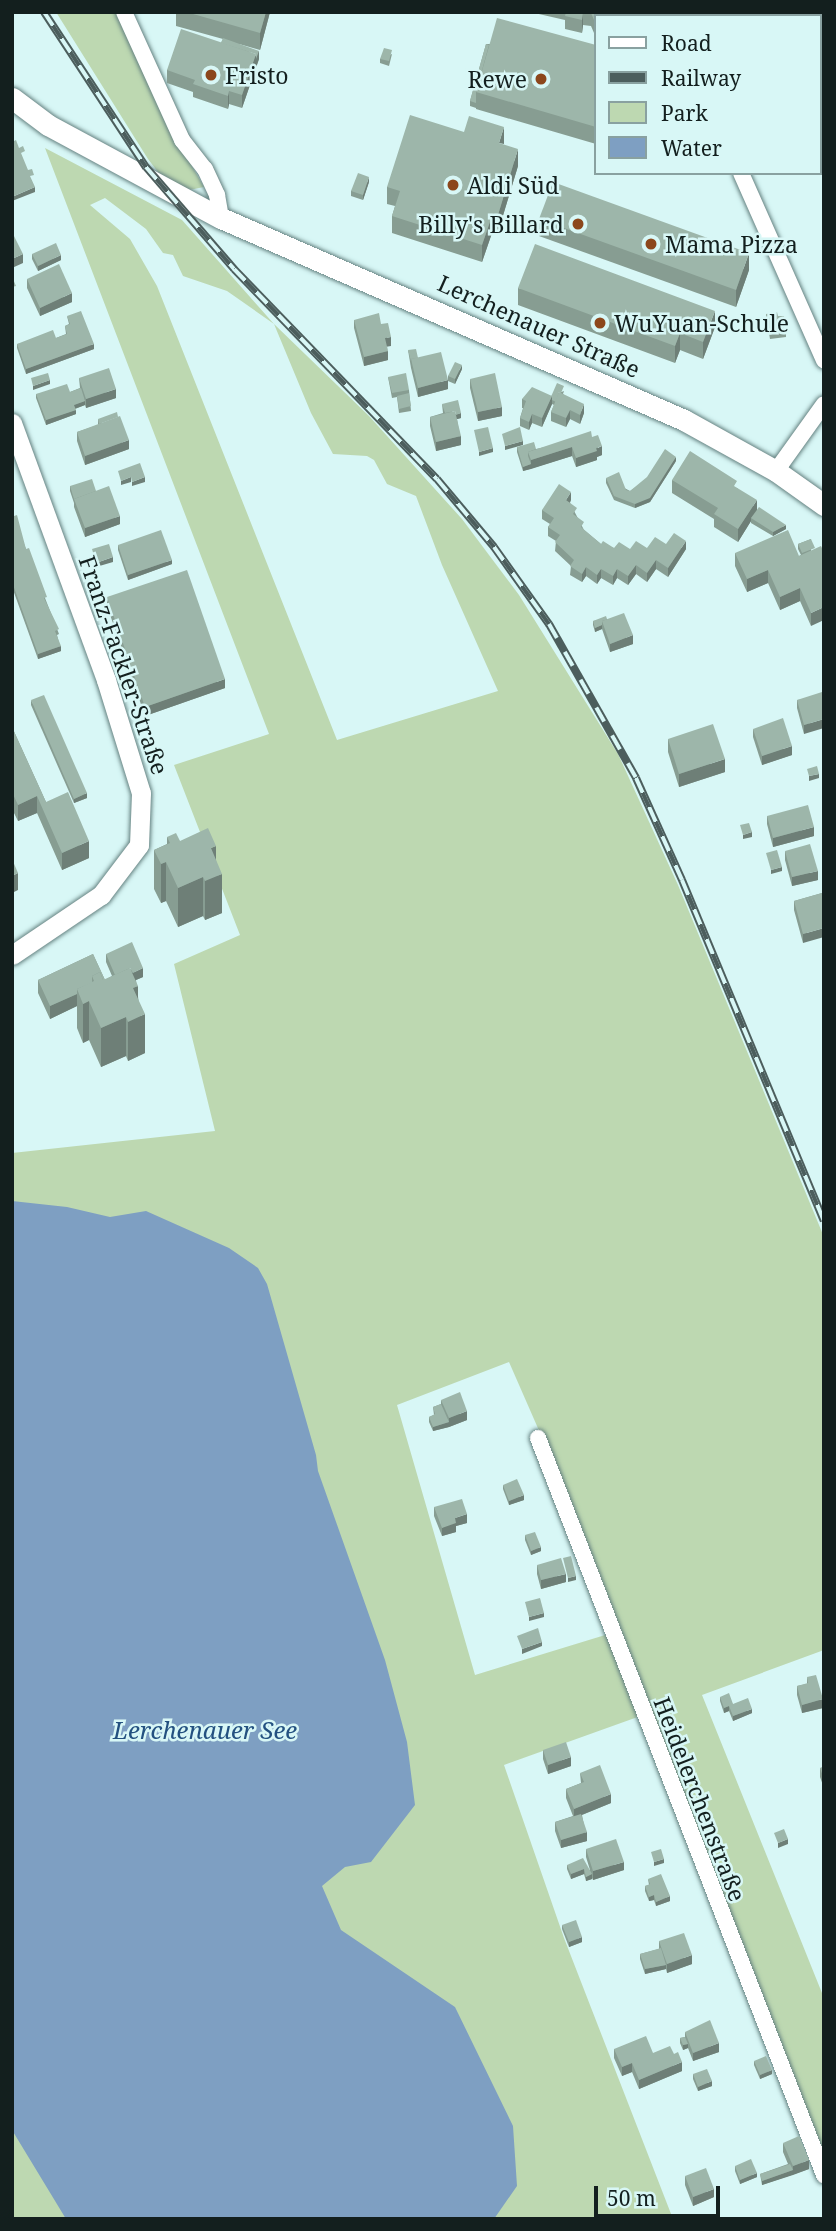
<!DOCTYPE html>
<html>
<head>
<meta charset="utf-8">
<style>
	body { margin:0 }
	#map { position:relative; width:836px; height:2231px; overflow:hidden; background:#d8f7f6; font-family:"Noto Serif",serif }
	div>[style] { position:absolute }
	.green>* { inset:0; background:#bdd8b1 }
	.water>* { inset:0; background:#7e9fc2 }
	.roads { filter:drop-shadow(0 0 2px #658281) drop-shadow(0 0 2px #658281) }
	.minor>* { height:16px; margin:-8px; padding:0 8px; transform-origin:8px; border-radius:8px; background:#fff }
	.tertiary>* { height:19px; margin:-9.5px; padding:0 9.5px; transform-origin:9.5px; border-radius:9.5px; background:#fff }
	.secondary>* { height:21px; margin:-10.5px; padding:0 10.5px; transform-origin:10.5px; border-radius:10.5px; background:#fff }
	.rail>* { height:8px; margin-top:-4px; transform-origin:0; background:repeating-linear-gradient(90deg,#d8f7f6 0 16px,#4c5e5d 0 32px); box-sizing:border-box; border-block:2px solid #4c5e5d }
	.wall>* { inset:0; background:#879d92 }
	.shaded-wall>* { inset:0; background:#6e7f77 }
	.building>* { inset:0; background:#9db6aa }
	.dots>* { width:19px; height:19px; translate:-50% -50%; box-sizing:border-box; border:4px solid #d8f7f6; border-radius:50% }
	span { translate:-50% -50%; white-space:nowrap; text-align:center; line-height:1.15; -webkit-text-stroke:5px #d8f7f6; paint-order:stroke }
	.poi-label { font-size:23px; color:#131f1e }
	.left { translate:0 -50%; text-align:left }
	.right { translate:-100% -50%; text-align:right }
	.street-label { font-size:23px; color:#131f1e }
	.water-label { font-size:24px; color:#235180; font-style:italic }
	.frame { position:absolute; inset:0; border:14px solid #131f1e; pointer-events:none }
	.legend { position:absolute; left:594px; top:14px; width:228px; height:161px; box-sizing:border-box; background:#d8f7f6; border:2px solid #89a1a0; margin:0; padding:9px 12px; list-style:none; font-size:21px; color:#131f1e }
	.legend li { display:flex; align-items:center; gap:14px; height:35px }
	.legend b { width:35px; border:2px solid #89a1a0 }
	.scale { position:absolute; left:594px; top:2186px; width:126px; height:32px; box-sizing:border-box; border:4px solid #131f1e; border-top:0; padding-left:9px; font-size:21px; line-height:24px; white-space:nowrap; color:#131f1e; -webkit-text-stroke:5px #d8f7f6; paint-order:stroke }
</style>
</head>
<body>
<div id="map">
	<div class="green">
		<div style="clip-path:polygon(56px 12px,129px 12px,174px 135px,204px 187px,174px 193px,148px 159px)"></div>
		<div style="clip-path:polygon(evenodd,45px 148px,182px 220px,274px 324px,369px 416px,462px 519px,519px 595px,618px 754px,678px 885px,824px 1237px,824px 1650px,702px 1695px,824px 1998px,824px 2159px,646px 1714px,504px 1765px,564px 1938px,673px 2219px,12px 2219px,12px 1153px,215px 1131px,174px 964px,240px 935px,174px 765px,269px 734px,45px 148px,105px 198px,146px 229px,163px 253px,173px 255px,183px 276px,227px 291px,274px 324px,311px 413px,333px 454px,367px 456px,374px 460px,387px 484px,416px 496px,442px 565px,498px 691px,337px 740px,157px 286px,130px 239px,90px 205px,105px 198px,45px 148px,509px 1362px,551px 1458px,615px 1632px,475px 1675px,397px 1405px,509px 1362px)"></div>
	</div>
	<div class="water">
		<div style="clip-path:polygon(12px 1201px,67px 1207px,110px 1217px,146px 1211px,229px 1248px,258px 1268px,267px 1284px,316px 1455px,318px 1471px,385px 1660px,407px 1742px,415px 1805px,371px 1862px,345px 1867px,322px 1886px,341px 1930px,455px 2007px,513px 2126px,517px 2186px,494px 2219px,66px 2219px,12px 2130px)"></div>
	</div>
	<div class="roads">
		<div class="minor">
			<div style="left:124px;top:12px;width:141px;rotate:65.6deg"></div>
			<div style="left:182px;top:140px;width:37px;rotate:52deg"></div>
			<div style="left:205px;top:169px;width:29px;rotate:65deg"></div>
			<div style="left:217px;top:195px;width:23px;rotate:80deg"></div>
			<div style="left:668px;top:12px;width:4px;rotate:63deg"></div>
			<div style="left:741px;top:173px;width:205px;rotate:66.1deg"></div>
			<div style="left:776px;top:471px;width:82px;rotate:-54.4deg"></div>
			<div style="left:538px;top:1438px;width:791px;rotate:68.79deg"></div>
		</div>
		<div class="tertiary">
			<div style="left:12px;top:423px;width:274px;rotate:69.9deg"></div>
			<div style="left:106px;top:680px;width:118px;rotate:72.8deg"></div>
			<div style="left:141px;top:793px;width:52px;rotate:92.2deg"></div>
			<div style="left:139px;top:845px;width:63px;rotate:127.2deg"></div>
			<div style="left:101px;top:895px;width:107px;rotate:146deg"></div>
		</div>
		<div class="secondary">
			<div style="left:12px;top:98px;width:45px;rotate:36.9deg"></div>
			<div style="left:48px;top:125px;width:196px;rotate:28.3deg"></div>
			<div style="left:221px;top:218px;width:505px;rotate:23.57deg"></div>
			<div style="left:684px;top:420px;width:105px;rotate:29deg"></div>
			<div style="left:776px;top:471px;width:59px;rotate:35.3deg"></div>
		</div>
	</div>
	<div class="rail">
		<div style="left:44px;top:12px;width:186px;rotate:56.7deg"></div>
		<div style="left:146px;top:167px;width:135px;rotate:49.2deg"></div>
		<div style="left:234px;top:269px;width:292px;rotate:46deg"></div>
		<div style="left:437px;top:479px;width:89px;rotate:50deg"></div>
		<div style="left:494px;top:547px;width:95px;rotate:54.5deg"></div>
		<div style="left:549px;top:624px;width:177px;rotate:60.5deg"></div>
		<div style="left:636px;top:778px;width:112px;rotate:65.7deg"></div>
		<div style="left:682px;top:880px;width:369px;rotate:67.4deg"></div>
	</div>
	<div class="wall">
		<div style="clip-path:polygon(176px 12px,270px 12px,260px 50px,239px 44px,259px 59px,242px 108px,229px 104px,228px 109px,193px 97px,193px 92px,167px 83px,167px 70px,221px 43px,223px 39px,176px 26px)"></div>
		<div style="clip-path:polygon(530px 12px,637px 12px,596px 16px,594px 33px,591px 26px,583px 25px,582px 33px,565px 29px,565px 20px)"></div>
		<div style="clip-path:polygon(712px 12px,824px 12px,820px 16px,713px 16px)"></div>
		<div style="clip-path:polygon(486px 44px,596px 45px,596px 144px,476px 109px,476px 108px,470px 106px,470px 101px)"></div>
		<div style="clip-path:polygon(392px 54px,389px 66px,380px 63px,380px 59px)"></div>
		<div style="clip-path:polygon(504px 145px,518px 166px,498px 232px,493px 230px,482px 262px,392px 233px,392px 216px,395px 206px,387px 204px,387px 187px)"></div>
		<div style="clip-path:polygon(369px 182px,363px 200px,351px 196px,351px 191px)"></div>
		<div style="clip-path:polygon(539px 219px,749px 270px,736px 307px,539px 236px)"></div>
		<div style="clip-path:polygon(32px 254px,61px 260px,38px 271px,32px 259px)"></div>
		<div style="clip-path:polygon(27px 279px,72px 302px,40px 316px,27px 288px)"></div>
		<div style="clip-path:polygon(518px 288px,715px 327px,703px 359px,680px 350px,675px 363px,518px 305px)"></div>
		<div style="clip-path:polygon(766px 314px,778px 316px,786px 333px,786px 337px,770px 339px)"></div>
		<div style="clip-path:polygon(67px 316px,94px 349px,26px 374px,17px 348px,17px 344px,56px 338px,66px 334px,65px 326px,69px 324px)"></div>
		<div style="clip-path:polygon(354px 320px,381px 324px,391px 346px,387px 346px,388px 360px,364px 366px,354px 328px)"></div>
		<div style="clip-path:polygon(408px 350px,418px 358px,448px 389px,418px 397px,411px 368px)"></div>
		<div style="clip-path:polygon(462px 369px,455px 384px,448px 381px,448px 376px)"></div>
		<div style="clip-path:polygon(388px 377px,409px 390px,411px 411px,399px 413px,397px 397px,392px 398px)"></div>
		<div style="clip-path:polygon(79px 378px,116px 398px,86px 408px,85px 405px,75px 409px,76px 414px,46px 425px,36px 398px,36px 394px,70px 392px,80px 388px)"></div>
		<div style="clip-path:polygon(470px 379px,502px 416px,478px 421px,470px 388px)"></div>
		<div style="clip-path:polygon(564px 391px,563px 394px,584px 413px,580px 424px,570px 419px,566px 427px,551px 421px,551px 412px,554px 405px,552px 404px,542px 427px,532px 423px,529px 430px,520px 426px,520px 418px,523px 408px,522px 408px,522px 399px,551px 396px)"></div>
		<div style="clip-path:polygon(442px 404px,461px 418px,457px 419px,461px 445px,436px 451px,430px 426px,430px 417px,443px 413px)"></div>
		<div style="clip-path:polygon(98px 419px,129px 449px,85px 465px,77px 441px,77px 432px,98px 425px)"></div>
		<div style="clip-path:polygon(592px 437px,602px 455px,597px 457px,597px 460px,576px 467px,572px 456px,523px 471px,517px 452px,517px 447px,536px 449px)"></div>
		<div style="clip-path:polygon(676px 461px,650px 502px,635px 508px,614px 500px,606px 483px,606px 478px,630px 491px)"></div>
		<div style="clip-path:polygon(672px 480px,737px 488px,757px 510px,786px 529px,773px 536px,751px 523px,751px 521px,738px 542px,714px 527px,714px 519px,672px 493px)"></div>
		<div style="clip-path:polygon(70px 486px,96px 491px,120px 524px,85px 537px,74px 507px,74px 503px,70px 491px)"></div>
		<div style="clip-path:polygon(571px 500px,570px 503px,584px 530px,601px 544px,614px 548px,630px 549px,647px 548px,666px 544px,686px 549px,668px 577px,656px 569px,647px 582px,636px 574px,628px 585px,617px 578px,613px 585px,601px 578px,597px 584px,586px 576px,582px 582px,570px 575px,571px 566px,555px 551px,556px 541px,548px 536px,548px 527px,550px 524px,542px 519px,542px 510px)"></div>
		<div style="clip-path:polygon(12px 513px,59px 634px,57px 635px,61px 651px,38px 659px,12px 587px)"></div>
		<div style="clip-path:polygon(811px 539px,811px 626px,800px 601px,780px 610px,768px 583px,747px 592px,735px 566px,735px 553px,799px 556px,801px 555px,798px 549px,798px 544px)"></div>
		<div style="clip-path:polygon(118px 545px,172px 564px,128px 580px,118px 550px)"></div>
		<div style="clip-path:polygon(107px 597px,225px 688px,145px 716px,107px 606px)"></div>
		<div style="clip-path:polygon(607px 619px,633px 644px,610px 652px,602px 629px,595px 632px,593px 625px,593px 621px)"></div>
		<div style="clip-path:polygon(824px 697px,804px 734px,797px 708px,797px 700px)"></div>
		<div style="clip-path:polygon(31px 700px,87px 798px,74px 803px,31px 705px)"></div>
		<div style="clip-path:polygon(12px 727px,46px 802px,89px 858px,62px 870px,37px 813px,18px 821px,12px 809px)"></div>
		<div style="clip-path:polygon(753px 729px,792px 755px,762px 765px,753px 737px)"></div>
		<div style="clip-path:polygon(668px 739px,725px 772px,679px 787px,668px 752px)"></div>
		<div style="clip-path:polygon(767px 816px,814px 836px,773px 847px,767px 824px)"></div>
		<div style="clip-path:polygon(167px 837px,180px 841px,216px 860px,222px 913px,205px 920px,203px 916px,178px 927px,166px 901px,161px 903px,154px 889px,154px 850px,167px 844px)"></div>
		<div style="clip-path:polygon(785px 851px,818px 880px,792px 886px,785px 860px)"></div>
		<div style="clip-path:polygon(822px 893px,803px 943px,794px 910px,794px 901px)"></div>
		<div style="clip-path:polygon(93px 954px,105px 980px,112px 976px,106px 962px,106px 954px,143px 977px,136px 980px,145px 1053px,128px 1061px,126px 1056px,101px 1067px,89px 1040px,83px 1043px,77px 1028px,77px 1006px,50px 1019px,38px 993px,38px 980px)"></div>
		<div style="clip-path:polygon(441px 1400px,467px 1420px,449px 1427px,433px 1431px,429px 1422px,429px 1417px,434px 1415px,433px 1407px,441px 1404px)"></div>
		<div style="clip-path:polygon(503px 1485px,524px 1500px,509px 1505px,503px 1489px)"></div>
		<div style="clip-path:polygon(434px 1507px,467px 1523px,456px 1526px,456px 1532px,442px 1536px,434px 1516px)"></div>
		<div style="clip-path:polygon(525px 1535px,541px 1551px,531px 1555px,525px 1540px)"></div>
		<div style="clip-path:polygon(537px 1565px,566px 1582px,541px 1589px,537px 1574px)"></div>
		<div style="clip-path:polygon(807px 1677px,823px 1708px,802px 1713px,797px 1695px,797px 1686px,807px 1684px)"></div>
		<div style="clip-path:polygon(720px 1697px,733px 1704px,752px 1713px,733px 1721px,729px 1711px,724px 1713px,720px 1701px)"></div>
		<div style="clip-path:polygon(543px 1750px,571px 1766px,548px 1774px,543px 1759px)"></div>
		<div style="clip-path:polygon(824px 1767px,824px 1788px,820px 1777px,820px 1768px)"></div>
		<div style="clip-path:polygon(580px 1773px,611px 1803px,582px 1815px,587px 1841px,561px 1848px,555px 1831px,555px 1822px,573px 1816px,566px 1798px,566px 1789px,581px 1783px)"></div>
		<div style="clip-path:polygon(586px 1849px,624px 1870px,593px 1880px,592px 1878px,592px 1879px,586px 1881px,584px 1874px,571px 1879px,567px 1869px,567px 1865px,590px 1870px,586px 1857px)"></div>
		<div style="clip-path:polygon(648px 1879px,670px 1901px,656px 1906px,654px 1900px,649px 1901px,645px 1891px,645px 1886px,649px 1885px)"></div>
		<div style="clip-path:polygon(562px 1925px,582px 1942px,569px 1947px,562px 1929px)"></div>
		<div style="clip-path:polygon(659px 1941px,692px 1964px,667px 1973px,666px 1969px,645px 1974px,640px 1959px,640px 1954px,659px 1949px)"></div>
		<div style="clip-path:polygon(685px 2032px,719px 2052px,693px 2061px,688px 2048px,683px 2050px,680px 2043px,680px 2038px,685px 2037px)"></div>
		<div style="clip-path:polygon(614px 2049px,653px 2053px,682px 2071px,639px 2089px,632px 2072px,622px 2076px,614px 2058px)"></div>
		<div style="clip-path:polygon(754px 2061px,772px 2074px,760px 2079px,754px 2065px)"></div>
		<div style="clip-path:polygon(693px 2074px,712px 2086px,698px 2091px,693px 2079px)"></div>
		<div style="clip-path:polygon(783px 2143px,809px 2169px,762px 2185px,760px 2174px,788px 2164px,783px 2152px)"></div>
		<div style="clip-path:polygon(735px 2166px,757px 2177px,740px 2184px,735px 2171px)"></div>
		<div style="clip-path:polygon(685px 2176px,714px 2197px,693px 2206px,685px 2185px)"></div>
	</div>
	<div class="shaded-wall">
		<div style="clip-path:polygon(266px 12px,270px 12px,260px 50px,260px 33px)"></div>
		<div style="clip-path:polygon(583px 12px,583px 25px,582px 33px,582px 20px)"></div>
		<div style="clip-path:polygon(802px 12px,824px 12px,824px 21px,820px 22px,820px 16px,792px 16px)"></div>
		<div style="clip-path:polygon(596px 19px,596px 32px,594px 33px,594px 20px)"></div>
		<div style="clip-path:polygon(259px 51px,259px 59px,242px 108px,242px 95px,256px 54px)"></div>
		<div style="clip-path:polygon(229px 91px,229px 104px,228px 109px,228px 96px)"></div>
		<div style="clip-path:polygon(824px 119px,824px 136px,820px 137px,820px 121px)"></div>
		<div style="clip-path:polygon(504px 127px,504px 144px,499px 143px)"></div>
		<div style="clip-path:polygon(518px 149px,518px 166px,498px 232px,498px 215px)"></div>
		<div style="clip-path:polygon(369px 177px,369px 182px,363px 200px,363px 195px)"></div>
		<div style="clip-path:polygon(35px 187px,35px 192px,12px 201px,12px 197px)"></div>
		<div style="clip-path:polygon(493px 213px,493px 230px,482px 262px,482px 245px)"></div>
		<div style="clip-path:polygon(749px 253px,749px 270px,736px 307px,736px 290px)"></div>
		<div style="clip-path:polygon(23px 254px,23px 263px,12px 268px,12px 259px)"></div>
		<div style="clip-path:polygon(61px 255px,61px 260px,38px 271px,38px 266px)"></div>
		<div style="clip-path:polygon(72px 293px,72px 302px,40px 316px,40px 308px)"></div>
		<div style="clip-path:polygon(715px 311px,715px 327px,703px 359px,703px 342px)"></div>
		<div style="clip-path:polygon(680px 333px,680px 350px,675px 363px,675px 346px)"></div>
		<div style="clip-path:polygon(391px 337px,391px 346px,385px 347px,385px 338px)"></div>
		<div style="clip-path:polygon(94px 344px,94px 349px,26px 374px,26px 369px)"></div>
		<div style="clip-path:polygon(388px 351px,388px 360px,364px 366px,364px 357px)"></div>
		<div style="clip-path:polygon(462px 365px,462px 369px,455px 384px,455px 379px)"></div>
		<div style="clip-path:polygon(50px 380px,50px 384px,33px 390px,33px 386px)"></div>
		<div style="clip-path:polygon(448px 380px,448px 389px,418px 397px,418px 388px)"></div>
		<div style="clip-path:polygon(116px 389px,116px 398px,86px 408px,86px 399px)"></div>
		<div style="clip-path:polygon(552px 396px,552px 404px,542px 427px,542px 418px)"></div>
		<div style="clip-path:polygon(85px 401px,85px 405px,74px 409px,74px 405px)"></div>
		<div style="clip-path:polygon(584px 404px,584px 413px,580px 424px,580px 415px)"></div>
		<div style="clip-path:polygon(502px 407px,502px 416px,478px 421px,478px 412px)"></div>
		<div style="clip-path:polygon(76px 410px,76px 414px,46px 425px,46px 420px)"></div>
		<div style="clip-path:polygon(570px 410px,570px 419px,566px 427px,566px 418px)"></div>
		<div style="clip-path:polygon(461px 413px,461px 418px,446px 422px,446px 417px)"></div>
		<div style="clip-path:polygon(532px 414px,532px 423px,529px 430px,529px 422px)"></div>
		<div style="clip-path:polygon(461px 436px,461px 445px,436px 451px,436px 442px)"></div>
		<div style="clip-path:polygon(129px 440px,129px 449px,85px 465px,85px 456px)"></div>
		<div style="clip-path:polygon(523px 441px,523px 445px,505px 450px,505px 446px)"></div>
		<div style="clip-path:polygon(602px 446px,602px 455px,597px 457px,597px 460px,576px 467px,576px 458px)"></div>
		<div style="clip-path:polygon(572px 447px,572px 456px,531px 469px,531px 460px)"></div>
		<div style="clip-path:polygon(493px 448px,493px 452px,479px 456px,479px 452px)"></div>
		<div style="clip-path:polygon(676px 457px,676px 461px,650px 502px,635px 508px,635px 504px)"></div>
		<div style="clip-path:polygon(531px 464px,531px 469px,523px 471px,523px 467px)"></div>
		<div style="clip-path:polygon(131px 477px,131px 482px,121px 485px,121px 481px)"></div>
		<div style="clip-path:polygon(145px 477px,145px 482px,132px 486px,132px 482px)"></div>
		<div style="clip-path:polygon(571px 492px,571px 500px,566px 509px,566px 500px)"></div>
		<div style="clip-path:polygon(757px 500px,757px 513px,751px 518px,751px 521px,738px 542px,738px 529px)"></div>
		<div style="clip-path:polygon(120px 516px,120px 524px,85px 537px,85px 528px)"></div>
		<div style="clip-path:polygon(786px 525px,786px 529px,773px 536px,773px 532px)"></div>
		<div style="clip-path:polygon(686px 541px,686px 549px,668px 577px,668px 568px)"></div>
		<div style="clip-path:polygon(113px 557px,113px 562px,96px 567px,96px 563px)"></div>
		<div style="clip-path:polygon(172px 560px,172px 564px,128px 580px,128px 575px)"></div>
		<div style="clip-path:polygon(656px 560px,656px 569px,647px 582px,647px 573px)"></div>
		<div style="clip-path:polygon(636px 565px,636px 574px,628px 585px,628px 576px)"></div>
		<div style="clip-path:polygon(586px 567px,586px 576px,582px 582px,582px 574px)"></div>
		<div style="clip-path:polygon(601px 569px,601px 578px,597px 584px,597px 575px)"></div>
		<div style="clip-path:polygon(617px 569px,617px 578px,613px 585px,613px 576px)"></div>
		<div style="clip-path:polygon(768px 570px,768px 583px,747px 592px,747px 579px)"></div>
		<div style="clip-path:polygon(800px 588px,800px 601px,780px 610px,780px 597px)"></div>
		<div style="clip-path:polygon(824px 607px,824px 620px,811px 626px,811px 613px)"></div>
		<div style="clip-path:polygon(602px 625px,602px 629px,595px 632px,595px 628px)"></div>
		<div style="clip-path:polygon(633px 635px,633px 644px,610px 652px,610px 644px)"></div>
		<div style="clip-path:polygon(61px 646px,61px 651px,38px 659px,38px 654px)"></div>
		<div style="clip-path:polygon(225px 679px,225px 688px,145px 716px,145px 707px)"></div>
		<div style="clip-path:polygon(824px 719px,824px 728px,804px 734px,804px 725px)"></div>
		<div style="clip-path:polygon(792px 746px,792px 755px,762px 765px,762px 756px)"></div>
		<div style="clip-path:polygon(725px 759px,725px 772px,679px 787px,679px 774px)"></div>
		<div style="clip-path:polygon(819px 774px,819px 778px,809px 781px,809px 776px)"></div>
		<div style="clip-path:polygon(87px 793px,87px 798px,74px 803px,74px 799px)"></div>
		<div style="clip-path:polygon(37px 796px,37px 813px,18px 821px,18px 805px)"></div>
		<div style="clip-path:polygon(814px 827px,814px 836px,773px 847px,773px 838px)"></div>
		<div style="clip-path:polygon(752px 832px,752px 837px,743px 839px,743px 835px)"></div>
		<div style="clip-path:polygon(89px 841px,89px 858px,62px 870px,62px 853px)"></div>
		<div style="clip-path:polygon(216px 846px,216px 876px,222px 874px,222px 913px,205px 920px,205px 881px,211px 848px)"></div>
		<div style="clip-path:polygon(166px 862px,166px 901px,161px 903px,161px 864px)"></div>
		<div style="clip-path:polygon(782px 867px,782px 871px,771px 874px,771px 870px)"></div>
		<div style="clip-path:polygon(818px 871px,818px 880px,792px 886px,792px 877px)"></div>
		<div style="clip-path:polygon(18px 873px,18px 890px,12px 893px,12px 876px)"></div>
		<div style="clip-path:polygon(203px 877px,203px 916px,178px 927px,178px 888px)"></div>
		<div style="clip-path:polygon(824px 928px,824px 937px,803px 943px,803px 934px)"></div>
		<div style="clip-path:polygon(143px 968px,143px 977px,117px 988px,117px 980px)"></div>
		<div style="clip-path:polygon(138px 986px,138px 1017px,145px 1014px,145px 1053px,128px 1061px,128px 1022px,133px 988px)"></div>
		<div style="clip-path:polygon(77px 994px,77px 1006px,50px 1019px,50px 1006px)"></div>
		<div style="clip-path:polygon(89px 1001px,89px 1040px,83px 1043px,83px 1004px)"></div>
		<div style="clip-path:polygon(126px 1017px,126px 1056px,101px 1067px,101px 1028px)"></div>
		<div style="clip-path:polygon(467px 1411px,467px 1420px,449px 1427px,449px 1418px)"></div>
		<div style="clip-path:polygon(449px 1422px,449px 1427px,433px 1431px,433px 1427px)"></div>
		<div style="clip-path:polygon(524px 1495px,524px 1500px,509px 1505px,509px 1501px)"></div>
		<div style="clip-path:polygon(467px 1514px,467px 1523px,456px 1526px,456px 1532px,442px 1536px,442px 1528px,455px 1518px)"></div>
		<div style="clip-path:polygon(541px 1547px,541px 1551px,531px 1555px,531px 1551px)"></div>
		<div style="clip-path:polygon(566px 1574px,566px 1582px,541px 1589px,541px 1580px)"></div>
		<div style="clip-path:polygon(576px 1576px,576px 1580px,568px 1582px,568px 1578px)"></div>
		<div style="clip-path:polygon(544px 1613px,544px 1617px,529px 1621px,529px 1617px)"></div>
		<div style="clip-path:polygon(542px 1642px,542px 1646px,522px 1654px,522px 1649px)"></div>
		<div style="clip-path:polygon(823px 1699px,823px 1708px,802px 1713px,802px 1705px)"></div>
		<div style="clip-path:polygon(729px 1706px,729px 1711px,724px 1713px,724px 1708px)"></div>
		<div style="clip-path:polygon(752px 1709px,752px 1713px,733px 1721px,733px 1716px)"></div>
		<div style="clip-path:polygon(571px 1757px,571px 1766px,548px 1774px,548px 1765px)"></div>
		<div style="clip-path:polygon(611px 1794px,611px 1803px,574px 1818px,574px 1809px)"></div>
		<div style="clip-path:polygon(587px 1832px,587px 1841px,561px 1848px,561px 1840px)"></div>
		<div style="clip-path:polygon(788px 1839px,788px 1844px,778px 1848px,778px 1843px)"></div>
		<div style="clip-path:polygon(664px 1859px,664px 1863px,654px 1866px,654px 1862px)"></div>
		<div style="clip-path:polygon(624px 1862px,624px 1870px,593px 1880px,593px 1871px)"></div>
		<div style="clip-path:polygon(584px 1869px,584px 1874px,571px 1879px,571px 1874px)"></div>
		<div style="clip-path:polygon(592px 1874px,592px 1879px,586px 1881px,586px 1877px)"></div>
		<div style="clip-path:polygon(654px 1895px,654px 1900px,649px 1901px,649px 1897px)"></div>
		<div style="clip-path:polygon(670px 1896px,670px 1901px,656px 1906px,656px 1902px)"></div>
		<div style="clip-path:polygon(582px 1937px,582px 1942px,569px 1947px,569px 1942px)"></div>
		<div style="clip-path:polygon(692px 1955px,692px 1964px,667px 1973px,667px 1964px)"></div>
		<div style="clip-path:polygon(666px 1965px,666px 1969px,645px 1974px,645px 1969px)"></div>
		<div style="clip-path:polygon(719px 2043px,719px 2052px,693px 2061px,693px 2053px)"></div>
		<div style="clip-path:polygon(688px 2044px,688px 2048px,683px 2050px,683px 2045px)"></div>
		<div style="clip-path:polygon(682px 2062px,682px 2071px,639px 2089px,639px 2080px)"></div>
		<div style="clip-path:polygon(632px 2063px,632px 2072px,622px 2076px,622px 2067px)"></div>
		<div style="clip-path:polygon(772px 2070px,772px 2074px,760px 2079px,760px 2075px)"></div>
		<div style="clip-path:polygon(712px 2081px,712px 2086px,698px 2091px,698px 2087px)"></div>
		<div style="clip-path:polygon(809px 2160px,809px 2169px,793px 2175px,793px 2166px)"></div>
		<div style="clip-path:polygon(793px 2170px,793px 2175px,762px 2185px,762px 2181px)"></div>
		<div style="clip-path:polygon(757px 2173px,757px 2177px,740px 2184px,740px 2180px)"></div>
		<div style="clip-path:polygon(714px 2189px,714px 2197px,693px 2206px,693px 2197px)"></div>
	</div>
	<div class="building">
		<div style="clip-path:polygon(186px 12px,266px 12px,260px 33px)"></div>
		<div style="clip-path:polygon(566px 12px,583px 12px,582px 20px,565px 16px)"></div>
		<div style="clip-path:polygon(587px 12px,637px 12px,639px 16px,596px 16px,596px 19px,594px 20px,591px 13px)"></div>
		<div style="clip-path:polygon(718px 12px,802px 12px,792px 16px,720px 16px)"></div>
		<div style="clip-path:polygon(497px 18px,596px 45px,596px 127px,476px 92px)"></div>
		<div style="clip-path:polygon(181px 29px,256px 54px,242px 95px,229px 91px,228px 96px,193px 84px,195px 80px,167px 70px)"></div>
		<div style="clip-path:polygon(223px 38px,259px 51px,256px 59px,256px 54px,221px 43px)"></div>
		<div style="clip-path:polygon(486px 44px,489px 45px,476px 92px,476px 103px,470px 101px)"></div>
		<div style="clip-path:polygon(384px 48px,392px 50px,389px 61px,380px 59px)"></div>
		<div style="clip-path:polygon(824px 80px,824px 119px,820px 121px,820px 82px)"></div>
		<div style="clip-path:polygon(410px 115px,464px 132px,469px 116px,504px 127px,499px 143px,518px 149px,498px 215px,493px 213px,482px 245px,392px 216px,400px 191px,387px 187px)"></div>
		<div style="clip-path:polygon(16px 140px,19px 148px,23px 146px,25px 151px,21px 153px,28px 170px,32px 169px,34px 175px,30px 176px,35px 187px,12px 197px,12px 142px)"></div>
		<div style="clip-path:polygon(358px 173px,369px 177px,363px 195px,351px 191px)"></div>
		<div style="clip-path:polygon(553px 182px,749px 253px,736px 290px,539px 219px)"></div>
		<div style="clip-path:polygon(12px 232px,23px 254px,12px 259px)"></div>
		<div style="clip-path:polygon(56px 243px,61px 255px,38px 266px,32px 254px)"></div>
		<div style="clip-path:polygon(535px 244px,715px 311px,703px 342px,680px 333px,675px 346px,518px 288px)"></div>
		<div style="clip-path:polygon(59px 264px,72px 293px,40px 308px,27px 279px)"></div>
		<div style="clip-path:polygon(12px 277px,16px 286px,12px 287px)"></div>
		<div style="clip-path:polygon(81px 311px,94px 344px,26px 369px,17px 344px,53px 330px,56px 338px,67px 334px,65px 326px,70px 324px,67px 316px)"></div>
		<div style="clip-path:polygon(777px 312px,778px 316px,784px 316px,786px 333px,770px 334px,766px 314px)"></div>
		<div style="clip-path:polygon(379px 313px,381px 324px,388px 323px,391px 337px,385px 338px,388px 351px,364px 357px,354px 320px)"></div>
		<div style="clip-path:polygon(416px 349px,418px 358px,411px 359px,411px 361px,408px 350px)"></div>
		<div style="clip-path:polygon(441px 352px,448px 380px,418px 388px,411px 359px)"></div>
		<div style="clip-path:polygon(455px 362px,462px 365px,455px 379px,448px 376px)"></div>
		<div style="clip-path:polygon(109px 368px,116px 389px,86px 399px,79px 378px)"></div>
		<div style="clip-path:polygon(48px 373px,50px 380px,33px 386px,31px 378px)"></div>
		<div style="clip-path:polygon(406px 373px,409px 390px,392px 393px,388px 377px)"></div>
		<div style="clip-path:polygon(495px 373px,502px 407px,478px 412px,470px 379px)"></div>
		<div style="clip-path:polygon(557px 383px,564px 386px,561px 393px,559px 392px,556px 402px,552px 400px,552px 396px,550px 399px)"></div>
		<div style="clip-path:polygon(67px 384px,70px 392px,81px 388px,85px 401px,74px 405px,76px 410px,46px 420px,36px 394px)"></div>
		<div style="clip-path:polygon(532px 387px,552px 396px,542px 418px,532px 414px,529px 422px,520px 418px,526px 401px,522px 399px)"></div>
		<div style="clip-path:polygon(559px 392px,584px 404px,580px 415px,570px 410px,566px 418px,551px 412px)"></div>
		<div style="clip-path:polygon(409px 393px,411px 406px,399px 409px,397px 396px)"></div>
		<div style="clip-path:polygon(458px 400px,461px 413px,456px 415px,455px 411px,445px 413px,442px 404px)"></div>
		<div style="clip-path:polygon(455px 411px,461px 436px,436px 442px,430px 417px)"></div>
		<div style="clip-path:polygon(117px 412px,118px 417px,99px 424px,98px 419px)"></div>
		<div style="clip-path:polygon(120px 416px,129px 440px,85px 456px,77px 432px)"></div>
		<div style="clip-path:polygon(488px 427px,493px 448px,479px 452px,474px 430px)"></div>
		<div style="clip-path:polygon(520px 427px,523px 441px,505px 446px,502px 434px)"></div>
		<div style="clip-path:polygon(591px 431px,592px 437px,598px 435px,602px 446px,596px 448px,597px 451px,576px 458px,572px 447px,531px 460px,528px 452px)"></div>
		<div style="clip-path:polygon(534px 442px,536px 449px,528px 452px,528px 456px,531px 464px,523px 467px,517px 447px)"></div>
		<div style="clip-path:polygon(665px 449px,676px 457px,650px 498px,635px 504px,614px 496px,606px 478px,619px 472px,626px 490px,630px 491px,647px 477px)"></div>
		<div style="clip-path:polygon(690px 451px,737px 481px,734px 486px,757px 500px,738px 529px,714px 514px,718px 508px,672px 480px)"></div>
		<div style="clip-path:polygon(140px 463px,145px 477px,132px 482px,131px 477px,121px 481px,118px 471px)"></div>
		<div style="clip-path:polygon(92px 479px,96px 491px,74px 499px,70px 486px)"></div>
		<div style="clip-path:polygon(559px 484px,571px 492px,566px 500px,577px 508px,573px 514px,584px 522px,581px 527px,601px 544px,603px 541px,614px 548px,619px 542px,630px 549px,636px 541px,647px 548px,655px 537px,666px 544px,674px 533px,686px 541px,668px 568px,656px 560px,647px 573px,636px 565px,628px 576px,617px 569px,613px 576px,601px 569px,597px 575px,586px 567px,582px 574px,570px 566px,574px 560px,555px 542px,560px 535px,548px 527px,554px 518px,542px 510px)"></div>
		<div style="clip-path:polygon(109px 486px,120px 516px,85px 528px,74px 499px)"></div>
		<div style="clip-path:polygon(759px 507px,786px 525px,773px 532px,751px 518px)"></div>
		<div style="clip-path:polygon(12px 513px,14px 516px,17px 515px,26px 549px,29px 548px,47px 597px,44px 598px,59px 629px,55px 631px,61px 646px,38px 654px,12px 582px)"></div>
		<div style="clip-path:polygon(161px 530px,172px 560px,128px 575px,118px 545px)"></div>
		<div style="clip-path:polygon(788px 530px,799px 556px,821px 546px,824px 552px,824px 607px,811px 613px,800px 588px,780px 597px,768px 570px,747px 579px,735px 553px)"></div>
		<div style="clip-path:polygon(811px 539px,815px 548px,802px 553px,798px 544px)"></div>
		<div style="clip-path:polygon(109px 544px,113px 557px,96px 563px,92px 549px)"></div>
		<div style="clip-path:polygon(187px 570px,225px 679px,145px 707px,107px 597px)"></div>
		<div style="clip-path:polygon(624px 613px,633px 635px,610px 644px,602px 621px)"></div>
		<div style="clip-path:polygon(606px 616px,607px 619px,602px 621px,602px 625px,595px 628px,593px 621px)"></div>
		<div style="clip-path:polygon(822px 692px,824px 697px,824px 719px,804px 725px,797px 700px)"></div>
		<div style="clip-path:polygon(44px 695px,87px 793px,74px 799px,31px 700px)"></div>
		<div style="clip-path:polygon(783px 718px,792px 746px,762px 756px,753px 729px)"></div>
		<div style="clip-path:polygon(713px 724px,725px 759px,679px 774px,668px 739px)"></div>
		<div style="clip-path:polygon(12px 727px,46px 802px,68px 792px,89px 841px,62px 853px,37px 796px,18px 805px,12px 792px)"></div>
		<div style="clip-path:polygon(817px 766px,819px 774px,809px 776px,807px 769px)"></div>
		<div style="clip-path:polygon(808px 805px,814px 827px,773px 838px,767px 816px)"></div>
		<div style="clip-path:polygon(749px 823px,752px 832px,743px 835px,740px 825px)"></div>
		<div style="clip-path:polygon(208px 828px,216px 846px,211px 848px,222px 874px,205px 881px,203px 877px,178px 888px,166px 862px,161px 864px,154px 850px,170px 843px,167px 837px,176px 833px,180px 841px)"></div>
		<div style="clip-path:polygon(810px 844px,818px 871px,792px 877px,785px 851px)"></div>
		<div style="clip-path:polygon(777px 850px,782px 867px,771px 870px,766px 853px)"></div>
		<div style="clip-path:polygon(12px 859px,18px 873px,12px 876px)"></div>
		<div style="clip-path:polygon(822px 893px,824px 899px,824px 928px,803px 934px,794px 901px)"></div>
		<div style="clip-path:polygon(132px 942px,143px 968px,133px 973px,130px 968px,115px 975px,106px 954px)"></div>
		<div style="clip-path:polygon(93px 954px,105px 980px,103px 980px,100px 972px,92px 976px,92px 983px,77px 989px,77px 994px,50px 1006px,38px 980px)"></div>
		<div style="clip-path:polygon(130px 968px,138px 986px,133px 988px,145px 1014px,128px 1022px,126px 1017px,101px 1028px,89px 1001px,83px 1004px,77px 989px,94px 981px,92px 976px,100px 972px,103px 980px)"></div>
		<div style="clip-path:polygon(460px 1392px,467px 1411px,449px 1418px,441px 1400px)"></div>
		<div style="clip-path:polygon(441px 1404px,449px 1422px,433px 1427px,429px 1417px,435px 1414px,433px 1407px)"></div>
		<div style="clip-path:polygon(517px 1479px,524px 1495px,509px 1501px,503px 1485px)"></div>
		<div style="clip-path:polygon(462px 1499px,467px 1514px,455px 1518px,456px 1523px,442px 1528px,434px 1507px)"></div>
		<div style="clip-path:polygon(535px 1532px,541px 1547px,531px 1551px,525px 1535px)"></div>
		<div style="clip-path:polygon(571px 1556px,576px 1576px,568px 1578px,563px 1558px)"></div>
		<div style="clip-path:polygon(561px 1558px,566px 1574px,541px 1580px,537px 1565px)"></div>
		<div style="clip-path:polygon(540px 1598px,544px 1613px,529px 1617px,525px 1602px)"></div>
		<div style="clip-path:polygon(538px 1628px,542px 1642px,522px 1649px,517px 1636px)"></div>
		<div style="clip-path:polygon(816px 1675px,823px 1699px,802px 1705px,797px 1686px,808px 1683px,807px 1677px)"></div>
		<div style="clip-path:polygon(729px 1693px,733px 1704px,748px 1698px,752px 1709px,733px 1716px,729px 1706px,724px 1708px,720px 1697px)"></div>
		<div style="clip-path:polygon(566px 1742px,571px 1757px,548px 1765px,543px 1750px)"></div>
		<div style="clip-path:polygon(600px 1765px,611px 1794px,574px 1809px,566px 1789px,584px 1782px,580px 1773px)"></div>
		<div style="clip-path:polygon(824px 1767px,824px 1779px,820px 1768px)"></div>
		<div style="clip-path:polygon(581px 1814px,587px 1832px,561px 1840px,555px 1822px)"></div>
		<div style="clip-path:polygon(784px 1829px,788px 1839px,778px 1843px,774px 1833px)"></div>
		<div style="clip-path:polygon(616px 1839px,624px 1862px,593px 1871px,586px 1849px)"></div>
		<div style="clip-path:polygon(661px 1849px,664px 1859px,654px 1862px,651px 1852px)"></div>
		<div style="clip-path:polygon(583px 1858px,592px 1874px,586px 1877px,584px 1869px,571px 1874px,567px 1865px)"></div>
		<div style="clip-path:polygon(661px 1874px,670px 1896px,656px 1902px,654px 1895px,649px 1897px,645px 1886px,650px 1884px,648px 1879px)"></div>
		<div style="clip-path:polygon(576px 1920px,582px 1937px,569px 1942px,562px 1925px)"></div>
		<div style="clip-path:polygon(684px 1933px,692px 1955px,667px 1964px,659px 1941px)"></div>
		<div style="clip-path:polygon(661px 1948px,666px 1965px,645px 1969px,640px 1954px)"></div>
		<div style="clip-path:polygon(710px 2020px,719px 2043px,693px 2053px,685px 2032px)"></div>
		<div style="clip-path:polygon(646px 2036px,653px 2053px,670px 2046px,674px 2054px,678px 2052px,682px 2062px,639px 2080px,632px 2063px,622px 2067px,614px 2049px)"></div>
		<div style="clip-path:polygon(685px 2037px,688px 2044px,683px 2045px,680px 2038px)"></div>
		<div style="clip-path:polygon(766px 2056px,772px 2070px,760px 2075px,754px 2061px)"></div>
		<div style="clip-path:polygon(707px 2069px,712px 2081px,698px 2087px,693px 2074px)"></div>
		<div style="clip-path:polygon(799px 2136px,809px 2160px,793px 2166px,783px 2143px)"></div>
		<div style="clip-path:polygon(751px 2159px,757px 2173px,740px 2180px,735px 2166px)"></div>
		<div style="clip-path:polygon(790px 2164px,793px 2170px,762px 2181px,760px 2174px)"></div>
		<div style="clip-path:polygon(706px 2168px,714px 2189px,693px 2197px,685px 2176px)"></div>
	</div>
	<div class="dots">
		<div style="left:211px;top:75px;background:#8c471c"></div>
		<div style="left:541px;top:79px;background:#8c471c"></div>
		<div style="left:453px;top:185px;background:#8c471c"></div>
		<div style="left:578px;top:224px;background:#8c471c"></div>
		<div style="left:651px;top:244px;background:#8c471c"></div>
		<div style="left:600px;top:323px;background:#8c471c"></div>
	</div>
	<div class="poi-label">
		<span class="left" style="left:225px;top:75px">Fristo</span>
		<span class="right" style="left:527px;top:79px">Rewe</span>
		<span class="left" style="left:467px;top:185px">Aldi Süd</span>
		<span class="right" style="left:564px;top:224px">Billy's Billard</span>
		<span class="left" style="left:665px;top:244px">Mama Pizza</span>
		<span class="left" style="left:614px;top:323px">WuYuan-Schule</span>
	</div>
	<div class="street-label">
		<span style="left:539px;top:326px;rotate:24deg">Lerchenauer Straße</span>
		<span style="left:124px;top:665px;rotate:71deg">Franz-Fackler-Straße</span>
		<span style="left:700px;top:1799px;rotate:69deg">Heidelerchenstraße</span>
	</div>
	<div class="water-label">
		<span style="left:205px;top:1730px">Lerchenauer See</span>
	</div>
	<div class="frame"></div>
	<ul class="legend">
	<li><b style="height:9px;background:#fff"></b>Road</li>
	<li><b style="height:9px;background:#4c5e5d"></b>Railway</li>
	<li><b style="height:19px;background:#bdd8b1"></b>Park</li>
	<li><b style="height:19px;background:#7e9fc2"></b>Water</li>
	</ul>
	<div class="scale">50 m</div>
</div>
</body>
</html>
